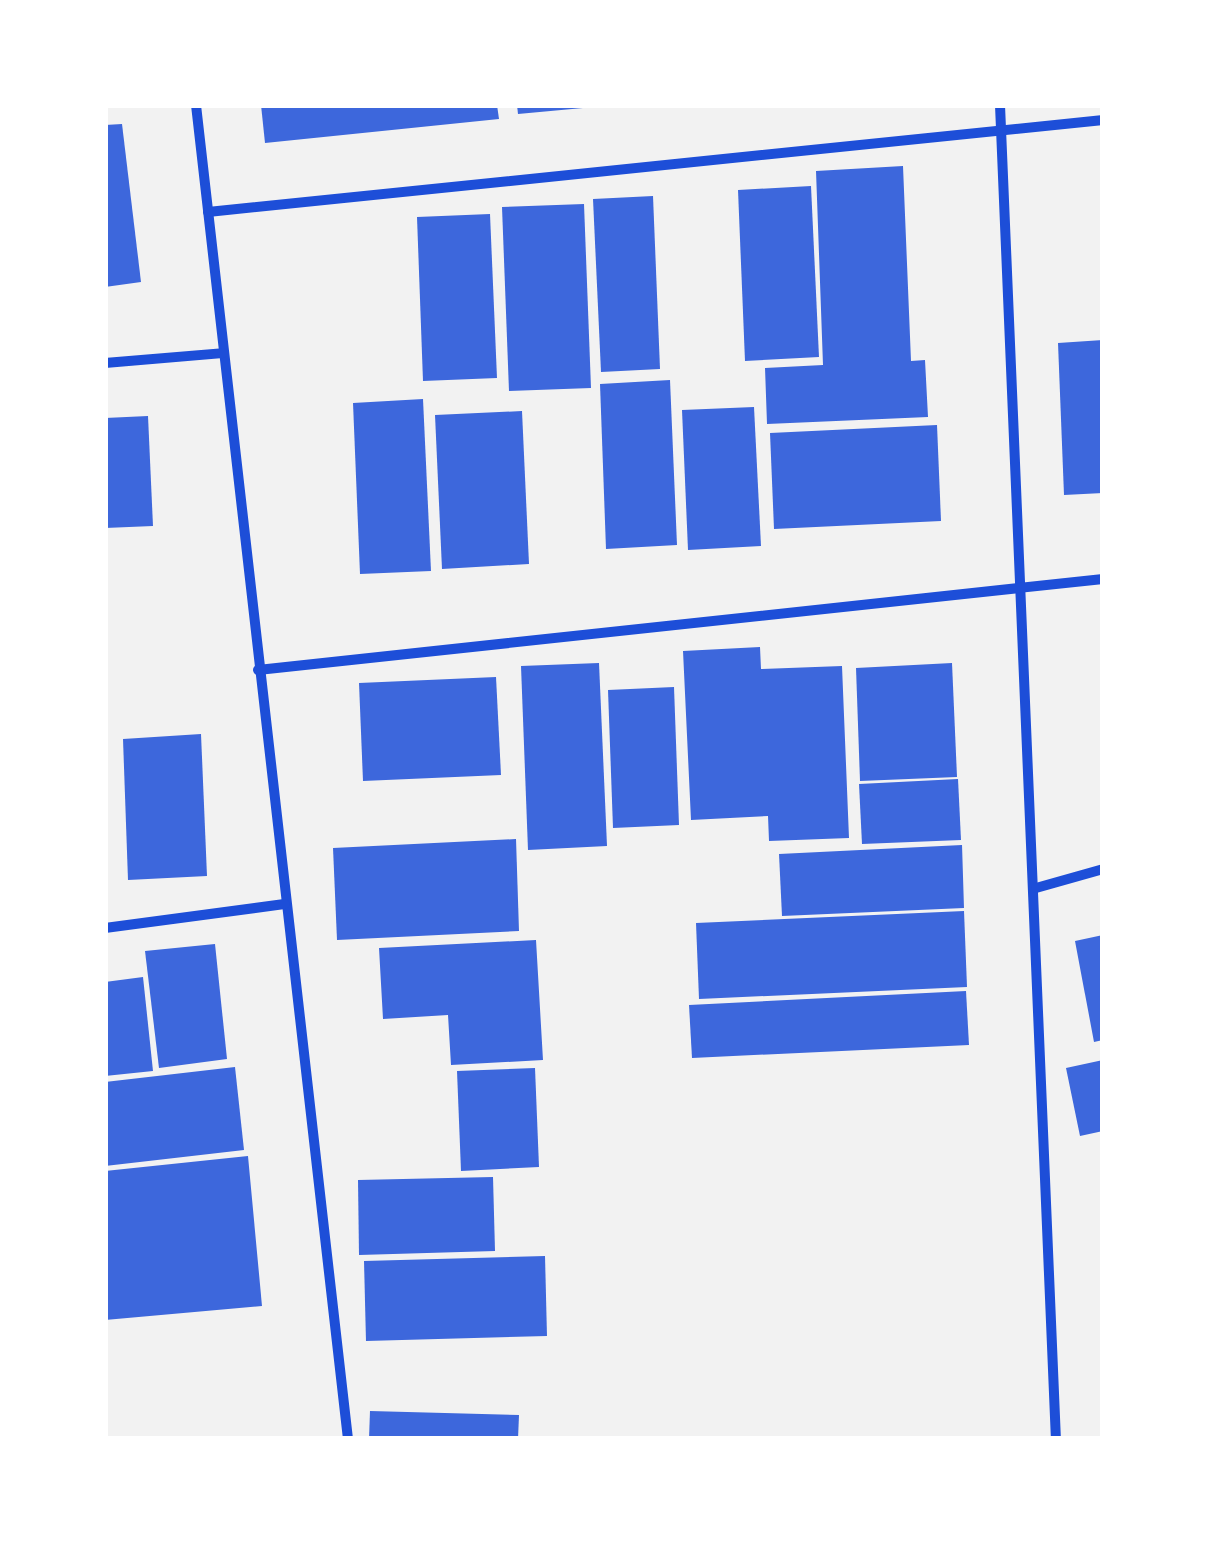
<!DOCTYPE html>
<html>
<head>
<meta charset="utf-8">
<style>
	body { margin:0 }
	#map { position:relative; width:1208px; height:1544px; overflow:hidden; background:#f2f2f2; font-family:Jost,sans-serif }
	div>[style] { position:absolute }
	.building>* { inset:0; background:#3d67dc }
	.minor>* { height:10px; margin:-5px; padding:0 5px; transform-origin:5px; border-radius:5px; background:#1d4ed8 }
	span { translate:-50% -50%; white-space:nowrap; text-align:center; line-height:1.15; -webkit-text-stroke:8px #fff; paint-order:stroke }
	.frame { position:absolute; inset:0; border:108px solid #fff; pointer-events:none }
</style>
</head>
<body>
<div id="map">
	<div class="building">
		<div style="clip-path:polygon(261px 105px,497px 105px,499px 119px,265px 143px)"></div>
		<div style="clip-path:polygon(517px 105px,583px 105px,583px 108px,518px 114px)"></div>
		<div style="clip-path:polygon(122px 124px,141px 282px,105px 287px,105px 125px)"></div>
		<div style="clip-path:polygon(903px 166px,911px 361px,925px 360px,928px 417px,767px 424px,765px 368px,823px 365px,816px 171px)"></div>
		<div style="clip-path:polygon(811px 186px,819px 357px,745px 361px,738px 190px)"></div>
		<div style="clip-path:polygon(653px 196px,660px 369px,601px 372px,593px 199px)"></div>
		<div style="clip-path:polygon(584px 204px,591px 388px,509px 391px,502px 207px)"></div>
		<div style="clip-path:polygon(490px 214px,497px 378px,423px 381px,417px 217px)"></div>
		<div style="clip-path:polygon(1103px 340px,1103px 493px,1064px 495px,1058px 343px)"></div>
		<div style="clip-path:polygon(670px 380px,677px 545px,606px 549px,600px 384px)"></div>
		<div style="clip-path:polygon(423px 399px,431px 571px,360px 574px,353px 403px)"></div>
		<div style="clip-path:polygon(754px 407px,761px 546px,688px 550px,682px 410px)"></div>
		<div style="clip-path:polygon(522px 411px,529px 564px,442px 569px,435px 415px)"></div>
		<div style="clip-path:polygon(148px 416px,153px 526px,105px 528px,105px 418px)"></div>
		<div style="clip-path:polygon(937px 425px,941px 521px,774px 529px,770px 433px)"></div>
		<div style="clip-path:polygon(760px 647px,761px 669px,842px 666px,849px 838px,769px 841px,768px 816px,691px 820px,683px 651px)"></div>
		<div style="clip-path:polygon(599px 663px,607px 846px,528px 850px,521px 666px)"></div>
		<div style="clip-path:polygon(952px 663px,957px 777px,860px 781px,856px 668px)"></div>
		<div style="clip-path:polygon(496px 677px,501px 775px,363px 781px,359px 683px)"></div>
		<div style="clip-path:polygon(674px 687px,679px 825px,613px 828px,608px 690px)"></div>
		<div style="clip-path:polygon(201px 734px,207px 876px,128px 880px,123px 739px)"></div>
		<div style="clip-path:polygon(958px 779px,961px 840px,862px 844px,859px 784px)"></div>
		<div style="clip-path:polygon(516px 839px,519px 931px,337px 940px,333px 848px)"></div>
		<div style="clip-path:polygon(962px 845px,964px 908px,782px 916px,779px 854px)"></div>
		<div style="clip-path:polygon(964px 911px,967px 987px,699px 999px,696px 923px)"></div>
		<div style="clip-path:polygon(1103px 935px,1103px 1040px,1094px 1042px,1075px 941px)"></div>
		<div style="clip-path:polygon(536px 940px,543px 1060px,451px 1065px,448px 1015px,383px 1019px,379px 948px)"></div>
		<div style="clip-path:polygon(215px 944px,227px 1059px,159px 1068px,145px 951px)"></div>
		<div style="clip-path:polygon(143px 977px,153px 1071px,105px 1076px,105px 982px)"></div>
		<div style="clip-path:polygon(966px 991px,969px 1045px,692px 1058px,689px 1005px)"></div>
		<div style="clip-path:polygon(1103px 1060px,1103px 1131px,1080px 1136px,1066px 1068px)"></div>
		<div style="clip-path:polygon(235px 1067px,244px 1150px,105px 1166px,105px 1082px)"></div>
		<div style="clip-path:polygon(535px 1068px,539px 1167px,461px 1171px,457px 1071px)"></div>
		<div style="clip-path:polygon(248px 1156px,262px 1306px,105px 1320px,105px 1171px)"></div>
		<div style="clip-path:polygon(493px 1177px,495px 1251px,359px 1255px,358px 1180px)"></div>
		<div style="clip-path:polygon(545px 1256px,547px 1336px,366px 1341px,364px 1261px)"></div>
		<div style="clip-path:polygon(370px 1411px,519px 1415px,518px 1439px,369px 1439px)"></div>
	</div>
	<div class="minor">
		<div style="left:196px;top:105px;width:1343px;rotate:83.5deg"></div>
		<div style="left:1000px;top:105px;width:1335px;rotate:87.6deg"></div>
		<div style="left:208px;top:212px;width:900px;rotate:-5.87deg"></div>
		<div style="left:105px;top:363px;width:118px;rotate:-4.8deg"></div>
		<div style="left:258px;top:670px;width:850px;rotate:-6.15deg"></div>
		<div style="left:1036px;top:888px;width:70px;rotate:-15.8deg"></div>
		<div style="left:105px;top:928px;width:181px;rotate:-7.6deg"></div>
	</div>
	<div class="frame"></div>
</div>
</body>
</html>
